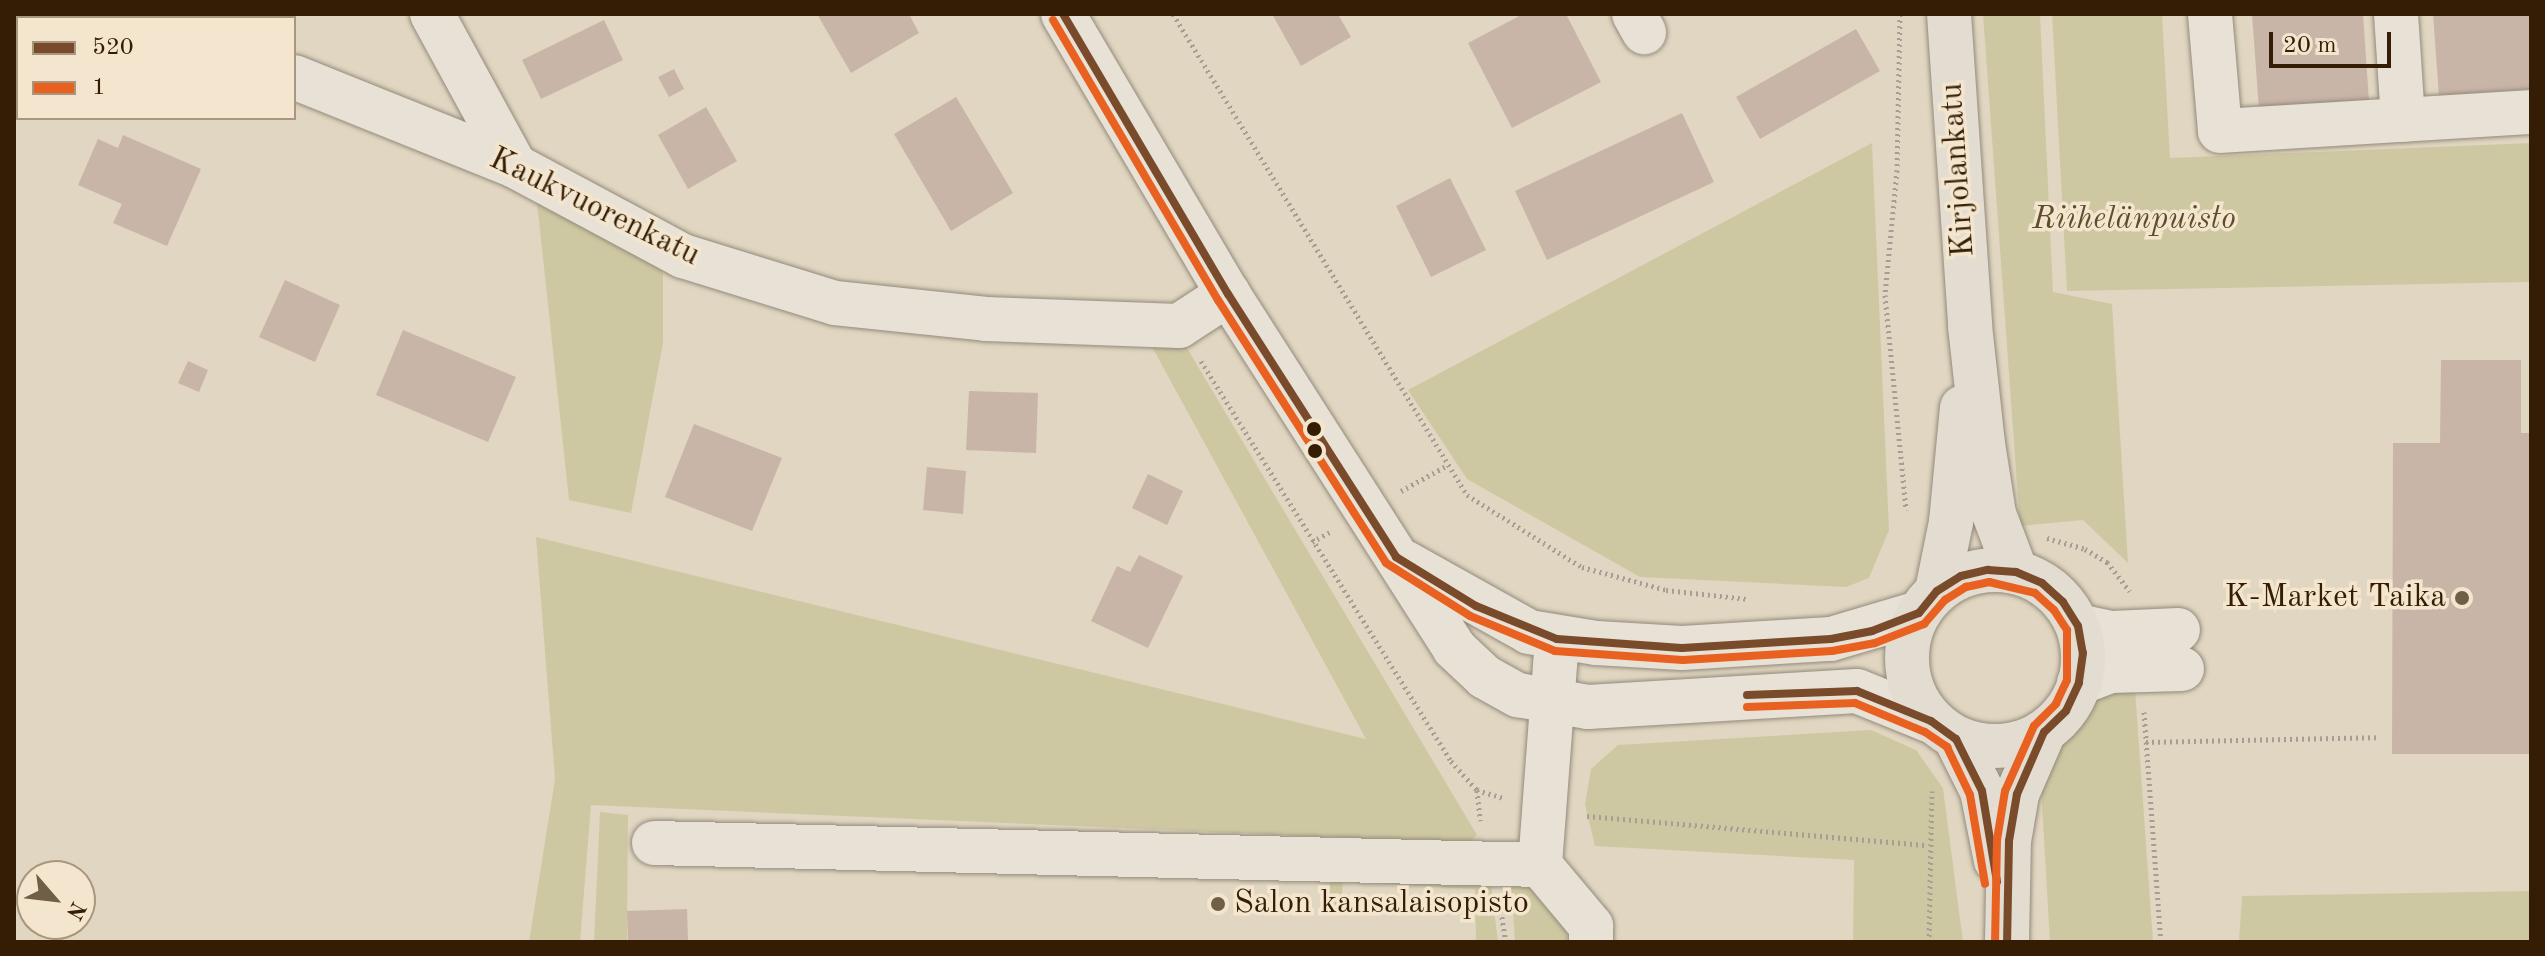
<!DOCTYPE html>
<html>
<head>
<meta charset="utf-8">
<style>
	body { margin:0 }
	#map { position:relative; width:2545px; height:956px; overflow:hidden; background:#e1d6c1; font-family:"Old Standard TT",serif }
	div>[style] { position:absolute }
	.green>* { inset:0; background:#cec8a2 }
	.building>* { inset:0; background:#c8b5a8 }
	.path>* { height:5px; margin-top:-2.5px; transform-origin:0; background:repeating-linear-gradient(90deg,#a59e94 0 2px,transparent 0 6px) }
	.roads { filter:drop-shadow(0 0 2px #938a7b) drop-shadow(0 0 2px #938a7b) }
	.minor>* { height:44px; margin:-22px; padding:0 22px; transform-origin:22px; border-radius:22px; background:#e7e1d6 }
	.major>* { height:44px; margin:-22px; padding:0 22px; transform-origin:22px; border-radius:22px; background:#e3dcd0 }
	.major>.ring { margin:-22px; padding:0; box-sizing:content-box; background:none; border:44px solid #e3dcd0; border-radius:50% }
	.bus-1>* { height:8px; margin:-4px; padding:0 4px; transform-origin:4px; border-radius:4px; background:#7a4b2a }
	.bus-2>* { height:8px; margin:-4px; padding:0 4px; transform-origin:4px; border-radius:4px; background:#e96121 }
	.dots>* { width:22px; height:22px; translate:-50% -50%; box-sizing:border-box; border:4px solid #f4e6ce; border-radius:50% }
	span { translate:-50% -50%; white-space:nowrap; text-align:center; line-height:1.15; -webkit-text-stroke:7px #f4e6ce; paint-order:stroke }
	.street-label { font-size:32px; color:#351d05 }
	.park-label { font-size:32px; color:#5e4d2d; font-style:italic }
	.poi-label { font-size:32px; color:#351d05 }
	.right { translate:-100% -50%; text-align:right }
	.left { translate:0 -50%; text-align:left }
	.frame { position:absolute; inset:0; border:16px solid #351d05; pointer-events:none }
	.legend { position:absolute; left:16px; top:16px; width:280px; height:104px; box-sizing:border-box; background:#f4e6ce; border:2px solid #a8967e; margin:0; padding:10px 14px; list-style:none; font-size:24px; color:#351d05 }
	.legend li { display:flex; align-items:center; gap:16px; height:40px }
	.legend b { width:40px; border:2px solid #a8967e }
	.north { position:absolute; left:16px; top:860px; width:80px; height:80px; box-sizing:border-box; background:#f4e6ce; border:2px solid #a8967e; border-radius:50%; rotate:118deg; font-size:22px; font-weight:700; line-height:32px; text-align:center; color:#351d05 }
	.north::after { content:''; display:block; margin:auto; width:28px; height:36px; background:#715e47; clip-path:polygon(50% 0,100% 100%,50% 72%,0 100%) }
	.scale { position:absolute; left:2269px; top:32px; width:122px; height:36px; box-sizing:border-box; border:4px solid #351d05; border-top:0; padding-left:10px; font-size:24px; line-height:28px; white-space:nowrap; color:#351d05; -webkit-text-stroke:6px #f4e6ce; paint-order:stroke }
</style>
</head>
<body>
<div id="map">
	<div class="green">
		<div style="clip-path:polygon(1983px 14px,2040px 14px,2053px 292px,2112px 304px,2128px 563px,2083px 520px,2020px 526px)"></div>
		<div style="clip-path:polygon(2052px 14px,2162px 14px,2170px 158px,2531px 143px,2531px 282px,2067px 291px)"></div>
		<div style="clip-path:polygon(1872px 143px,1889px 530px,1869px 578px,1846px 587px,1640px 577px,1467px 479px,1408px 390px)"></div>
		<div style="clip-path:polygon(536px 193px,663px 263px,663px 343px,631px 513px,569px 500px)"></div>
		<div style="clip-path:polygon(1178px 333px,1477px 835px,1467px 843px,591px 805px,580px 942px,529px 942px,555px 779px,536px 537px,1366px 739px,1145px 334px)"></div>
		<div style="clip-path:polygon(2134px 675px,2153px 942px,2050px 942px,2039px 754px,2075px 702px)"></div>
		<div style="clip-path:polygon(1871px 730px,1916px 750px,1943px 788px,1963px 942px,1853px 942px,1854px 860px,1595px 846px,1585px 804px,1591px 769px,1618px 745px)"></div>
		<div style="clip-path:polygon(600px 812px,628px 815px,627px 942px,594px 942px)"></div>
		<div style="clip-path:polygon(1330px 872px,1490px 877px,1498px 942px,1476px 942px,1475px 889px,1343px 882px,1340px 911px,1329px 912px)"></div>
		<div style="clip-path:polygon(1511px 880px,1542px 886px,1563px 906px,1567px 942px,1515px 942px)"></div>
		<div style="clip-path:polygon(2531px 891px,2531px 942px,2239px 942px,2242px 896px)"></div>
	</div>
	<div class="building">
		<div style="clip-path:polygon(817px 14px,909px 14px,919px 33px,851px 73px)"></div>
		<div style="clip-path:polygon(1272px 14px,1343px 14px,1339px 16px,1351px 37px,1301px 66px)"></div>
		<div style="clip-path:polygon(1523px 14px,1566px 14px,1601px 82px,1512px 128px,1468px 43px)"></div>
		<div style="clip-path:polygon(2252px 14px,2363px 14px,2369px 101px,2259px 109px)"></div>
		<div style="clip-path:polygon(2433px 14px,2531px 14px,2531px 89px,2439px 96px)"></div>
		<div style="clip-path:polygon(604px 20px,623px 60px,541px 99px,522px 60px)"></div>
		<div style="clip-path:polygon(1856px 29px,1880px 71px,1760px 139px,1736px 97px)"></div>
		<div style="clip-path:polygon(674px 69px,684px 89px,669px 97px,658px 77px)"></div>
		<div style="clip-path:polygon(956px 97px,1013px 193px,951px 231px,894px 134px)"></div>
		<div style="clip-path:polygon(706px 107px,737px 161px,688px 189px,658px 135px)"></div>
		<div style="clip-path:polygon(1682px 113px,1714px 182px,1547px 260px,1515px 191px)"></div>
		<div style="clip-path:polygon(123px 135px,201px 169px,167px 246px,113px 223px,122px 204px,78px 185px,98px 139px,118px 148px)"></div>
		<div style="clip-path:polygon(1450px 178px,1486px 250px,1431px 277px,1396px 206px)"></div>
		<div style="clip-path:polygon(285px 280px,340px 305px,315px 362px,259px 337px)"></div>
		<div style="clip-path:polygon(403px 330px,516px 377px,488px 442px,376px 395px)"></div>
		<div style="clip-path:polygon(2441px 360px,2521px 360px,2521px 433px,2531px 433px,2531px 754px,2392px 754px,2393px 443px,2440px 443px)"></div>
		<div style="clip-path:polygon(188px 361px,208px 370px,199px 392px,178px 383px)"></div>
		<div style="clip-path:polygon(969px 391px,1038px 393px,1036px 453px,966px 450px)"></div>
		<div style="clip-path:polygon(694px 424px,782px 458px,752px 531px,665px 497px)"></div>
		<div style="clip-path:polygon(927px 467px,966px 471px,963px 514px,923px 510px)"></div>
		<div style="clip-path:polygon(1148px 474px,1183px 491px,1167px 525px,1132px 508px)"></div>
		<div style="clip-path:polygon(1139px 555px,1183px 576px,1148px 648px,1091px 621px,1117px 566px,1130px 572px)"></div>
		<div style="clip-path:polygon(687px 909px,688px 942px,628px 942px,627px 911px)"></div>
	</div>
	<div class="path">
		<div style="left:1173px;top:14px;width:564px;rotate:58.57deg"></div>
		<div style="left:1467px;top:495px;width:136px;rotate:32.1deg"></div>
		<div style="left:1582px;top:567px;width:87px;rotate:15.3deg"></div>
		<div style="left:1666px;top:590px;width:81px;rotate:6.3deg"></div>
		<div style="left:1900px;top:14px;width:156px;rotate:91.1deg"></div>
		<div style="left:1897px;top:170px;width:126px;rotate:95.5deg"></div>
		<div style="left:1885px;top:295px;width:216px;rotate:84.4deg"></div>
		<div style="left:1201px;top:361px;width:472px;rotate:58deg"></div>
		<div style="left:1451px;top:761px;width:39px;rotate:48deg"></div>
		<div style="left:1477px;top:790px;width:27px;rotate:17deg"></div>
		<div style="left:1401px;top:491px;width:51px;rotate:-29.1deg"></div>
		<div style="left:2047px;top:538px;width:40px;rotate:16deg"></div>
		<div style="left:2085px;top:549px;width:26px;rotate:31deg"></div>
		<div style="left:2107px;top:562px;width:37px;rotate:52deg"></div>
		<div style="left:1312px;top:542px;width:21px;rotate:-29deg"></div>
		<div style="left:2144px;top:712px;width:231px;rotate:85.8deg"></div>
		<div style="left:2146px;top:742px;width:230px;rotate:-1.2deg"></div>
		<div style="left:1477px;top:790px;width:31px;rotate:84deg"></div>
		<div style="left:1587px;top:816px;width:342px;rotate:4.9deg"></div>
		<div style="left:1500px;top:905px;width:37px;rotate:81deg"></div>
		<div style="left:1929px;top:942px;width:151px;rotate:-88.9deg"></div>
	</div>
	<div class="roads">
		<div class="minor">
			<div style="left:143px;top:14px;width:10px;rotate:24deg"></div>
			<div style="left:432px;top:14px;width:173px;rotate:61.4deg"></div>
			<div style="left:1063px;top:14px;width:325px;rotate:59.5deg"></div>
			<div style="left:1228px;top:294px;width:420px;rotate:57.4deg"></div>
			<div style="left:1454px;top:648px;width:42px;rotate:43.1deg"></div>
			<div style="left:1485px;top:677px;width:38px;rotate:29deg"></div>
			<div style="left:1518px;top:695px;width:71px;rotate:9.7deg"></div>
			<div style="left:1588px;top:707px;width:269px;rotate:-3.4deg"></div>
			<div style="left:1857px;top:691px;width:80px;rotate:22.1deg"></div>
			<div style="left:1634px;top:14px;width:21px;rotate:61deg"></div>
			<div style="left:2210px;top:14px;width:117px;rotate:85.1deg"></div>
			<div style="left:2220px;top:131px;width:312px;rotate:-3.5deg"></div>
			<div style="left:2396px;top:14px;width:106px;rotate:86.2deg"></div>
			<div style="left:294px;top:77px;width:238px;rotate:21.9deg"></div>
			<div style="left:515px;top:166px;width:191px;rotate:28.2deg"></div>
			<div style="left:683px;top:256px;width:159px;rotate:17.2deg"></div>
			<div style="left:835px;top:303px;width:152px;rotate:6deg"></div>
			<div style="left:986px;top:319px;width:193px;rotate:2.1deg"></div>
			<div style="left:1179px;top:326px;width:59px;rotate:-33.1deg"></div>
			<div style="left:1404px;top:562px;width:143px;rotate:29.2deg"></div>
			<div style="left:1529px;top:632px;width:68px;rotate:9.3deg"></div>
			<div style="left:1596px;top:643px;width:86px;rotate:3.3deg"></div>
			<div style="left:1682px;top:648px;width:149px;rotate:-3.5deg"></div>
			<div style="left:1831px;top:639px;width:92px;rotate:-16.5deg"></div>
			<div style="left:2078px;top:626px;width:35px;rotate:12deg"></div>
			<div style="left:2112px;top:633px;width:66px;rotate:-2.6deg"></div>
			<div style="left:1557px;top:639px;width:227px;rotate:94.3deg"></div>
			<div style="left:1540px;top:865px;width:80px;rotate:50.1deg"></div>
			<div style="left:1591px;top:926px;width:16px;rotate:90deg"></div>
			<div style="left:2079px;top:683px;width:33px;rotate:-21deg"></div>
			<div style="left:2110px;top:671px;width:72px;rotate:-1.6deg"></div>
			<div style="left:654px;top:843px;width:886px;rotate:1.42deg"></div>
		</div>
		<div class="major">
			<div style="left:1949px;top:14px;width:313px;rotate:86.1deg"></div>
			<div style="left:1970px;top:326px;width:119px;rotate:83.7deg"></div>
			<div style="left:1983px;top:444px;width:71px;rotate:81.1deg"></div>
			<div style="left:1994px;top:514px;width:62px;rotate:69.2deg"></div>
			<div class="ring" style="left:1907px;top:570px;width:132px;height:132px"></div>
			<div style="left:1937px;top:591px;width:70px;rotate:-78.5deg"></div>
			<div style="left:1951px;top:522px;width:115px;rotate:-84.5deg"></div>
			<div style="left:1956px;top:739px;width:58px;rotate:63.4deg"></div>
			<div style="left:1982px;top:791px;width:71px;rotate:78.7deg"></div>
			<div style="left:2007px;top:942px;width:101px;rotate:-88.9deg"></div>
			<div style="left:2009px;top:841px;width:48px;rotate:-80.3deg"></div>
			<div style="left:2017px;top:794px;width:68px;rotate:-66.5deg"></div>
		</div>
	</div>
	<div class="bus-1">
		<div style="left:1063px;top:14px;width:325px;rotate:59.5deg"></div>
		<div style="left:1228px;top:294px;width:312px;rotate:57.4deg"></div>
		<div style="left:1396px;top:557px;width:94px;rotate:31.5deg"></div>
		<div style="left:1476px;top:606px;width:87px;rotate:22.2deg"></div>
		<div style="left:1557px;top:639px;width:125px;rotate:4.1deg"></div>
		<div style="left:1682px;top:648px;width:149px;rotate:-3.5deg"></div>
		<div style="left:1831px;top:639px;width:42px;rotate:-11deg"></div>
		<div style="left:1872px;top:631px;width:50px;rotate:-21deg"></div>
		<div style="left:1919px;top:613px;width:28px;rotate:-51deg"></div>
		<div style="left:1937px;top:591px;width:28px;rotate:-32deg"></div>
		<div style="left:1961px;top:576px;width:28px;rotate:-13deg"></div>
		<div style="left:1988px;top:570px;width:28px;rotate:4deg"></div>
		<div style="left:2016px;top:572px;width:28px;rotate:23deg"></div>
		<div style="left:2042px;top:583px;width:28px;rotate:42deg"></div>
		<div style="left:2063px;top:602px;width:28px;rotate:58deg"></div>
		<div style="left:2078px;top:626px;width:27px;rotate:80deg"></div>
		<div style="left:2083px;top:653px;width:30px;rotate:98deg"></div>
		<div style="left:2079px;top:683px;width:31px;rotate:115deg"></div>
		<div style="left:2066px;top:711px;width:30px;rotate:136deg"></div>
		<div style="left:2044px;top:732px;width:68px;rotate:113.5deg"></div>
		<div style="left:2017px;top:794px;width:48px;rotate:99.7deg"></div>
		<div style="left:2009px;top:841px;width:101px;rotate:91.1deg"></div>
		<div style="left:1747px;top:695px;width:110px;rotate:-2.1deg"></div>
		<div style="left:1857px;top:691px;width:80px;rotate:22.1deg"></div>
		<div style="left:1931px;top:721px;width:31px;rotate:36deg"></div>
		<div style="left:1956px;top:739px;width:58px;rotate:63.4deg"></div>
		<div style="left:1982px;top:791px;width:92px;rotate:80.6deg"></div>
	</div>
	<div class="bus-2">
		<div style="left:1053px;top:20px;width:325px;rotate:59.5deg"></div>
		<div style="left:1218px;top:300px;width:312px;rotate:57.4deg"></div>
		<div style="left:1386px;top:563px;width:99px;rotate:32.2deg"></div>
		<div style="left:1470px;top:616px;width:92px;rotate:22.4deg"></div>
		<div style="left:1555px;top:651px;width:128px;rotate:4deg"></div>
		<div style="left:1683px;top:660px;width:149px;rotate:-3.5deg"></div>
		<div style="left:1832px;top:651px;width:44px;rotate:-10.5deg"></div>
		<div style="left:1875px;top:643px;width:53px;rotate:-21.2deg"></div>
		<div style="left:1924px;top:624px;width:32px;rotate:-49deg"></div>
		<div style="left:1945px;top:600px;width:25px;rotate:-32deg"></div>
		<div style="left:1966px;top:587px;width:24px;rotate:-12deg"></div>
		<div style="left:1989px;top:582px;width:47px;rotate:13.4deg"></div>
		<div style="left:2035px;top:593px;width:25px;rotate:42deg"></div>
		<div style="left:2054px;top:610px;width:24px;rotate:57deg"></div>
		<div style="left:2067px;top:630px;width:50px;rotate:90deg"></div>
		<div style="left:2067px;top:680px;width:26px;rotate:115deg"></div>
		<div style="left:2056px;top:704px;width:31px;rotate:135deg"></div>
		<div style="left:2034px;top:726px;width:71px;rotate:114deg"></div>
		<div style="left:2005px;top:791px;width:50px;rotate:99.3deg"></div>
		<div style="left:1997px;top:840px;width:102px;rotate:91.1deg"></div>
		<div style="left:1747px;top:707px;width:108px;rotate:-2.1deg"></div>
		<div style="left:1855px;top:703px;width:76px;rotate:22.5deg"></div>
		<div style="left:1925px;top:732px;width:27px;rotate:34deg"></div>
		<div style="left:1947px;top:747px;width:53px;rotate:64.4deg"></div>
		<div style="left:1970px;top:795px;width:90px;rotate:80.4deg"></div>
	</div>
	<div class="dots">
		<div style="left:1314px;top:429px;background:#351d05"></div>
		<div style="left:1315px;top:451px;background:#351d05"></div>
		<div style="left:2462px;top:598px;background:#715e47"></div>
		<div style="left:1218px;top:904px;background:#715e47"></div>
	</div>
	<div class="street-label">
		<span style="left:1959px;top:170px;rotate:-94deg">Kirjolankatu</span>
		<span style="left:594px;top:208px;rotate:26deg">Kaukvuorenkatu</span>
	</div>
	<div class="park-label">
		<span style="left:2134px;top:220px">Riihelänpuisto</span>
	</div>
	<div class="poi-label">
		<span class="right" style="left:2446px;top:598px">K-Market Taika</span>
		<span class="left" style="left:1234px;top:904px">Salon kansalaisopisto</span>
	</div>
	<div class="frame"></div>
	<ul class="legend">
	<li><b style="height:10px;background:#7a4b2a"></b>520</li>
	<li><b style="height:10px;background:#e96121"></b>1</li>
	</ul>
	<div class="north">N</div>
	<div class="scale">20 m</div>
</div>
</body>
</html>
